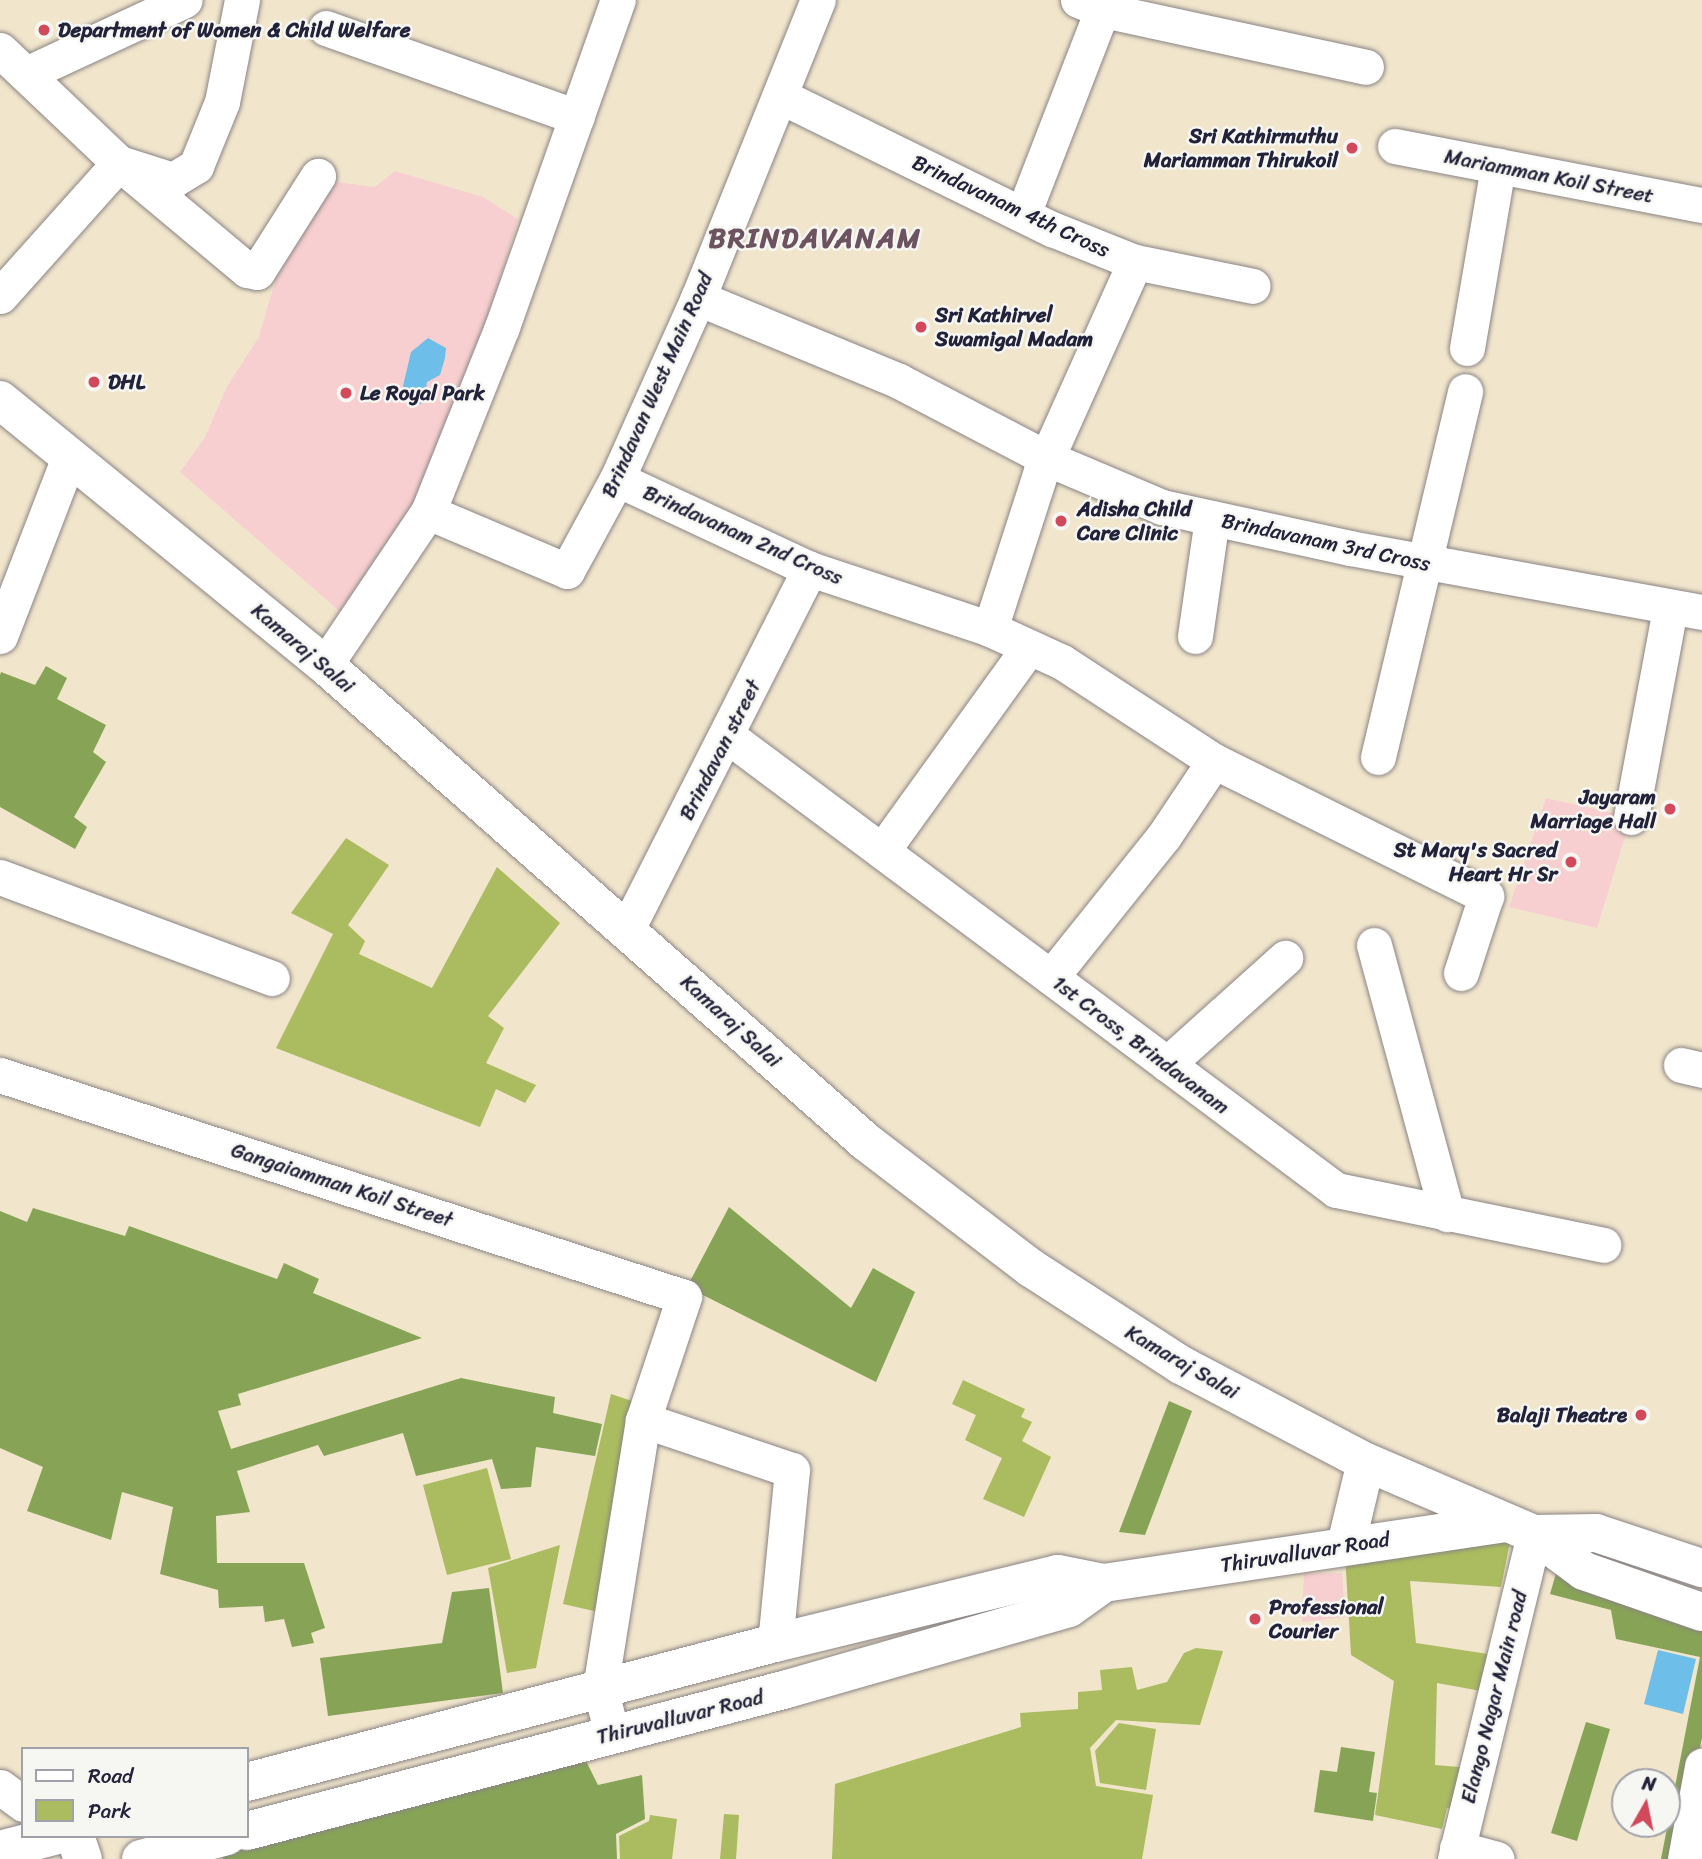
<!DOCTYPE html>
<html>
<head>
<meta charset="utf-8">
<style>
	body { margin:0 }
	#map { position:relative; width:1702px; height:1859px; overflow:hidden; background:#f1e5cc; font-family:Sriracha,sans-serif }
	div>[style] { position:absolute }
	.built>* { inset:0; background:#f7cfd0 }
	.green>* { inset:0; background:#aabc5f }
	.forest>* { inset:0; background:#87a456 }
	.water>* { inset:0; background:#6dbee8 }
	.roads { filter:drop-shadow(0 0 2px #8a8484) drop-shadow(0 0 2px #8a8484) }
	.minor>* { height:35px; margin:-17.5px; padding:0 17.5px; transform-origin:17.5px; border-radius:17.5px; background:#fff }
	.tertiary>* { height:38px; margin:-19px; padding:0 19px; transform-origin:19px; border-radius:19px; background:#fff }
	.secondary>* { height:38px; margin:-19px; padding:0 19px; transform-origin:19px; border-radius:19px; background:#fff }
	.dots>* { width:19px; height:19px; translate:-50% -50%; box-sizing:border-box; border:4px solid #f6f6f2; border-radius:50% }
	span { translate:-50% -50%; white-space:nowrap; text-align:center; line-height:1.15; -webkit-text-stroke:5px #f6f6f2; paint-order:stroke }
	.poi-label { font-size:21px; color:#22223b; font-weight:700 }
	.left { translate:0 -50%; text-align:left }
	.right { translate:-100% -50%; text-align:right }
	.street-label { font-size:21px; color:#22223b }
	.district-label { font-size:28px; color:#6c535f; font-weight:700; letter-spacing:2px }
	.legend { position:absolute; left:21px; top:1747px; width:228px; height:91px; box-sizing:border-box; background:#f6f6f2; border:2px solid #a1a1a9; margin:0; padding:9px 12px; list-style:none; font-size:21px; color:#22223b }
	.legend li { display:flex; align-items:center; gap:14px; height:35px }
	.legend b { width:35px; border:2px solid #a1a1a9 }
	.north { position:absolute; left:1611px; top:1768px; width:70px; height:70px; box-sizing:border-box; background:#f6f6f2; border:2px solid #a1a1a9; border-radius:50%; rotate:9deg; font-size:19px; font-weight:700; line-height:28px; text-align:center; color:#22223b }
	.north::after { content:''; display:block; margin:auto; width:24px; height:32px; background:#d1495b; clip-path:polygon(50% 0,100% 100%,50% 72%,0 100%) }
</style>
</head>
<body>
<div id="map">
	<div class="built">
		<div style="clip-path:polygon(395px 171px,483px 197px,518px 219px,447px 452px,345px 616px,180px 472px,204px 439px,228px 385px,259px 337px,293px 219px,320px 180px,375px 187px)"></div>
		<div style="clip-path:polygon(1546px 798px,1631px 817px,1597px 928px,1509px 907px)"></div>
		<div style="clip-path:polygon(1342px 1573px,1345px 1617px,1302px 1622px,1304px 1574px)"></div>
	</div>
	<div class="green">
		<div style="clip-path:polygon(346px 838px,389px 865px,348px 925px,365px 941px,359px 954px,432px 988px,497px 867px,560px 923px,488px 1016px,504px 1028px,486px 1063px,536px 1085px,525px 1103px,496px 1089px,480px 1127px,276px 1048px,333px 934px,291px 913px)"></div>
		<div style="clip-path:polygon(963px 1380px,1025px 1409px,1021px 1417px,1032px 1422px,1022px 1441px,1051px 1457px,1024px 1517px,983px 1499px,1002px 1458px,965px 1440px,976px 1415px,952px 1404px)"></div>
		<div style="clip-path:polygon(611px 1394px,641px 1404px,607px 1614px,563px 1604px)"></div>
		<div style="clip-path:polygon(487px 1468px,511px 1559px,447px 1575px,423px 1485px)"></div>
		<div style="clip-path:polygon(1512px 1532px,1501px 1587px,1410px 1581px,1416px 1643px,1488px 1654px,1481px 1691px,1437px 1683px,1435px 1765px,1471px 1768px,1462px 1807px,1447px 1808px,1442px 1829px,1375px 1815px,1394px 1681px,1351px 1655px,1345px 1554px)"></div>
		<div style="clip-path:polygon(560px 1545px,536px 1668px,507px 1673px,488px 1568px)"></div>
		<div style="clip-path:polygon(1196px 1648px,1223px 1651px,1200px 1725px,1116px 1720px,1090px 1748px,1096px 1786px,1153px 1795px,1142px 1859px,832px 1859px,835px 1784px,1021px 1727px,1020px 1713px,1078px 1709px,1078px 1692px,1102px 1690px,1100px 1670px,1132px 1667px,1137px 1690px,1167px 1682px,1184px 1653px)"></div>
		<div style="clip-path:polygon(1119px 1723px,1156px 1729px,1146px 1790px,1100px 1783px,1095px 1751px)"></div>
		<div style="clip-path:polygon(724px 1814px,739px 1815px,736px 1859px,720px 1859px)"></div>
		<div style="clip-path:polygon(650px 1815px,677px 1819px,672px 1859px,620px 1859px,619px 1836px,649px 1821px)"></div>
	</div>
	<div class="forest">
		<div style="clip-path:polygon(46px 666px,67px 678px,57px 699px,106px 725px,93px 752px,106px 762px,74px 817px,87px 827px,75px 849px,0 807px,0 675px,1px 672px,35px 685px)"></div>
		<div style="clip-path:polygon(729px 1207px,851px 1308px,873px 1268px,915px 1292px,876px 1382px,687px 1287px)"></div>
		<div style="clip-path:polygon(33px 1208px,125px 1236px,129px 1226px,277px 1279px,284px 1263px,319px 1279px,313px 1293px,422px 1338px,238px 1394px,241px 1405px,218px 1411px,231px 1449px,461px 1378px,555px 1397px,553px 1413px,602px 1424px,595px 1456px,536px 1447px,531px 1487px,501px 1489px,492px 1459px,416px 1476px,403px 1433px,324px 1456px,318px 1445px,237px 1471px,250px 1512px,216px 1516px,217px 1563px,304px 1563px,325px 1628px,311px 1633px,314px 1643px,292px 1647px,284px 1619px,265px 1622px,263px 1606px,219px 1608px,218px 1590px,160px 1574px,173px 1507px,122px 1492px,111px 1540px,27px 1511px,43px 1467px,0 1448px,0 1211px,27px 1222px)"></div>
		<div style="clip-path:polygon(1169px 1401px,1192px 1411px,1145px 1535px,1119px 1532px)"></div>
		<div style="clip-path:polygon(1559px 1563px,1702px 1617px,1702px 1738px,1677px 1859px,1661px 1859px,1700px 1657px,1616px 1639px,1611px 1610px,1550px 1594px)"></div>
		<div style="clip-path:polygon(489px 1588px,503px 1693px,328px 1716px,320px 1658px,442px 1643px,452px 1592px)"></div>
		<div style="clip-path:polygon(1586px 1722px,1610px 1729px,1577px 1841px,1551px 1833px)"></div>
		<div style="clip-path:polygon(1341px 1747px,1375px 1752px,1369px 1792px,1377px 1793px,1373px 1821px,1314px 1812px,1320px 1770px,1337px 1772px)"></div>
		<div style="clip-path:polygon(583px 1755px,598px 1785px,642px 1775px,645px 1819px,616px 1834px,617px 1859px,223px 1859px,219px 1847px)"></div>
	</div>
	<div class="water">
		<div style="clip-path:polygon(428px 338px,446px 348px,445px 358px,440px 375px,427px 382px,424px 402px,414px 407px,408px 402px,403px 386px,411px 352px)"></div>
		<div style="clip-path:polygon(1658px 1650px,1696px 1659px,1683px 1714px,1644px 1704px)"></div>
	</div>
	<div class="roads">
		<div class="minor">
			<div style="left:1078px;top:0;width:27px;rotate:22deg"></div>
			<div style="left:1103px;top:10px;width:269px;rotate:12.2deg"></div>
			<div style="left:326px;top:28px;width:266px;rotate:19.5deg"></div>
			<div style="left:0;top:50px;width:164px;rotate:43.5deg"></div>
			<div style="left:119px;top:163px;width:167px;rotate:39.9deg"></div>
			<div style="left:247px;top:270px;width:10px;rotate:11deg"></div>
			<div style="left:257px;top:272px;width:114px;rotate:-57.6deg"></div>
			<div style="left:26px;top:74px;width:175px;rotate:-25deg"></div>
			<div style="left:780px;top:96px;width:303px;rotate:26.1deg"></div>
			<div style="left:1052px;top:229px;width:89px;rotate:21.7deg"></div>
			<div style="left:1135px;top:262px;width:120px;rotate:11.5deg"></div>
			<div style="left:1395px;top:146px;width:313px;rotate:10.9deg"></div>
			<div style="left:1023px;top:214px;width:230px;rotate:-68.8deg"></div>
			<div style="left:0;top:296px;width:178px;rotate:-48.2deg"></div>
			<div style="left:119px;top:163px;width:57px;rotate:17.5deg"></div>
			<div style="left:173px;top:180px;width:27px;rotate:-31deg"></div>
			<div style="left:196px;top:166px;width:69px;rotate:-67.9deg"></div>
			<div style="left:222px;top:102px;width:104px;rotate:-78.9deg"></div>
			<div style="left:698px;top:298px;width:217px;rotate:22.4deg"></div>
			<div style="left:899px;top:381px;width:166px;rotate:27.6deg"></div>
			<div style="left:1046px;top:458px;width:126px;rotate:22.9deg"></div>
			<div style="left:1162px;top:507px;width:192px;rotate:12.3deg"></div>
			<div style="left:1350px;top:548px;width:358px;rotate:10.3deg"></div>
			<div style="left:1467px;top:348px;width:185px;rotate:-80.3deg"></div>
			<div style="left:617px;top:479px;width:213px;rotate:25deg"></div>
			<div style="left:810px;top:569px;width:190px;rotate:18.4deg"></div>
			<div style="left:990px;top:629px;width:79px;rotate:24.6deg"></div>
			<div style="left:1062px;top:662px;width:181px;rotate:33.1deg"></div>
			<div style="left:428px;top:512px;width:151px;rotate:23deg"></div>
			<div style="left:567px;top:571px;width:105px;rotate:-61.5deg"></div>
			<div style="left:617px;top:479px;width:198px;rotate:-65.9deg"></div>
			<div style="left:698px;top:298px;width:321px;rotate:-68.1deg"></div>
			<div style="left:990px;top:629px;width:166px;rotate:-72.1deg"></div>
			<div style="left:1041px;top:471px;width:229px;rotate:-65.8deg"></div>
			<div style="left:0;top:636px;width:192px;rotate:-68.9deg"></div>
			<div style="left:1195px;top:636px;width:119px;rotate:-81.8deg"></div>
			<div style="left:325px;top:665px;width:184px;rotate:-56.1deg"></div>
			<div style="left:428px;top:512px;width:199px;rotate:-68.2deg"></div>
			<div style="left:502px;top:327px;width:347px;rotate:-70.5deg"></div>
			<div style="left:729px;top:737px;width:757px;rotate:36.73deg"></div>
			<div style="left:1336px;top:1190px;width:273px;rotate:11.6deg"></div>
			<div style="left:1378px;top:757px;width:376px;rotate:-76.6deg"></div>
			<div style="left:1631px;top:817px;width:213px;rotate:-79.4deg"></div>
			<div style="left:882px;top:851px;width:251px;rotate:-54.2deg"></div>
			<div style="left:0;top:877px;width:290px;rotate:20.4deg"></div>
			<div style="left:627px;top:929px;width:404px;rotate:-63.1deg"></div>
			<div style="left:1374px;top:945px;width:279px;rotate:74.8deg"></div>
			<div style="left:1051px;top:977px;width:181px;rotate:-51.3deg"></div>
			<div style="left:1164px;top:836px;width:90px;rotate:-56.3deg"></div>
			<div style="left:1214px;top:761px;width:304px;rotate:26.4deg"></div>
			<div style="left:1486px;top:896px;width:81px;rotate:108deg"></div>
			<div style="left:1167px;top:1064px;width:159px;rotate:-41.9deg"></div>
			<div style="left:1681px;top:1065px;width:22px;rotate:13deg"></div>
			<div style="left:0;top:1075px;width:719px;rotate:17.98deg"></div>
			<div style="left:684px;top:1297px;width:130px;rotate:108.4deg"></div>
			<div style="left:643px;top:1420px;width:271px;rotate:99.1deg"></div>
			<div style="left:600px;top:1688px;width:48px;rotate:75.4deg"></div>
			<div style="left:643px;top:1420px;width:157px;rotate:18.6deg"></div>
			<div style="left:792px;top:1470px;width:174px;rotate:95.6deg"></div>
			<div style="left:0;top:1787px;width:29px;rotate:36deg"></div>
			<div style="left:1457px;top:1848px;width:41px;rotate:15.4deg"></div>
			<div style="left:1455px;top:1859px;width:334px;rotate:-76.3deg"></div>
			<div style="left:1685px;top:1859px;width:95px;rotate:-79.6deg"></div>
		</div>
		<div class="tertiary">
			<div style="left:75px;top:1836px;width:24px;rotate:71deg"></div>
		</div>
		<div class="secondary">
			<div style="left:0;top:400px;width:419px;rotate:39.2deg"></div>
			<div style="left:325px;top:665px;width:721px;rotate:41.4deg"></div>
			<div style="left:866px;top:1142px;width:208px;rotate:37.4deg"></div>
			<div style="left:1031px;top:1268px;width:179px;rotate:32.9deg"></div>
			<div style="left:1181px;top:1365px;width:209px;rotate:27.7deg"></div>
			<div style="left:1366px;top:1462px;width:183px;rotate:23.2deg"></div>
			<div style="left:1534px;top:1534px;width:62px;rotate:36.5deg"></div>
			<div style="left:1584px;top:1571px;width:125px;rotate:19.2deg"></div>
			<div style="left:1534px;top:1534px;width:62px;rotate:-0.9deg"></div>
			<div style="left:1596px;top:1533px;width:112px;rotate:18.3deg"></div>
			<div style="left:1346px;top:1545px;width:85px;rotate:-76.5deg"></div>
			<div style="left:247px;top:1782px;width:546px;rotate:-14.75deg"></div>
			<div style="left:775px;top:1643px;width:291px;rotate:-13.7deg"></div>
			<div style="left:1058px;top:1574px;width:47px;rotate:11.1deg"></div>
			<div style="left:1104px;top:1583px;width:406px;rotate:-8.5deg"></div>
			<div style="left:247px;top:1831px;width:558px;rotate:-14.73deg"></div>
			<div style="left:787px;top:1689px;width:293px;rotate:-16deg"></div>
			<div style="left:1069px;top:1608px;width:43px;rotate:-35.5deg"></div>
			<div style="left:0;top:1850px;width:56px;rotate:-14.5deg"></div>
			<div style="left:141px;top:1859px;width:89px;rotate:-15deg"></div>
		</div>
	</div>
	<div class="dots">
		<div style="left:44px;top:30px;background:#d1495b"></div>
		<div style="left:1352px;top:148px;background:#d1495b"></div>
		<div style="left:921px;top:327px;background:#d1495b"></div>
		<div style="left:94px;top:382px;background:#d1495b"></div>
		<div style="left:346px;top:393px;background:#d1495b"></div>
		<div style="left:1061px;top:521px;background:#d1495b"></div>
		<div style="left:1670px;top:809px;background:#d1495b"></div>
		<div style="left:1571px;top:862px;background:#d1495b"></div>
		<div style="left:1641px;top:1415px;background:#d1495b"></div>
		<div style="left:1255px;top:1619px;background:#d1495b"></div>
	</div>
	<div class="poi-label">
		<span class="left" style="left:58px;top:30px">Department of Women &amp; Child Welfare</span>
		<span class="right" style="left:1338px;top:148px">Sri Kathirmuthu<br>Mariamman Thirukoil</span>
		<span class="left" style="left:935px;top:327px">Sri Kathirvel<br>Swamigal Madam</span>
		<span class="left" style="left:108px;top:382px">DHL</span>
		<span class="left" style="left:360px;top:393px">Le Royal Park</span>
		<span class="left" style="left:1077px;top:521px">Adisha Child<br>Care Clinic</span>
		<span class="right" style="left:1656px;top:809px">Jayaram<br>Marriage Hall</span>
		<span class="right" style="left:1557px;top:862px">St Mary's Sacred<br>Heart Hr Sr</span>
		<span class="right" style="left:1627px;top:1415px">Balaji Theatre</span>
		<span class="left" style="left:1269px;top:1619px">Professional<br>Courier</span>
	</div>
	<div class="street-label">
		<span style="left:1549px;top:176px;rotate:11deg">Mariamman Koil Street</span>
		<span style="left:1011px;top:206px;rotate:25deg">Brindavanam 4th Cross</span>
		<span style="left:657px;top:385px;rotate:-66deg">Brindavan West Main Road</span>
		<span style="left:743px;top:535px;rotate:24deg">Brindavanam 2nd Cross</span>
		<span style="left:1326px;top:542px;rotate:12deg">Brindavanam 3rd Cross</span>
		<span style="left:303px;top:648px;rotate:40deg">Kamaraj Salai</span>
		<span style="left:720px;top:750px;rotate:-63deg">Brindavan street</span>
		<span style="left:731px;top:1021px;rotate:42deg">Kamaraj Salai</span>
		<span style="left:1141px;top:1045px;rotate:37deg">1st Cross, Brindavanam</span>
		<span style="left:342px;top:1185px;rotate:18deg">Gangaiamman Koil Street</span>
		<span style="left:1182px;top:1362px;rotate:30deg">Kamaraj Salai</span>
		<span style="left:1305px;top:1552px;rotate:-9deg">Thiruvalluvar Road</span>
		<span style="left:1494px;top:1697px;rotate:-76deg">Elango Nagar Main road</span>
		<span style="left:680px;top:1717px;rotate:-14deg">Thiruvalluvar Road</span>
	</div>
	<div class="district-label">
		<span style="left:815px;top:238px">BRINDAVANAM</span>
	</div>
	<ul class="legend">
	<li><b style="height:9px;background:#fff"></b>Road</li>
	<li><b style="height:19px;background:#aabc5f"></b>Park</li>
	</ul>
	<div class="north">N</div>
</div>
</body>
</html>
